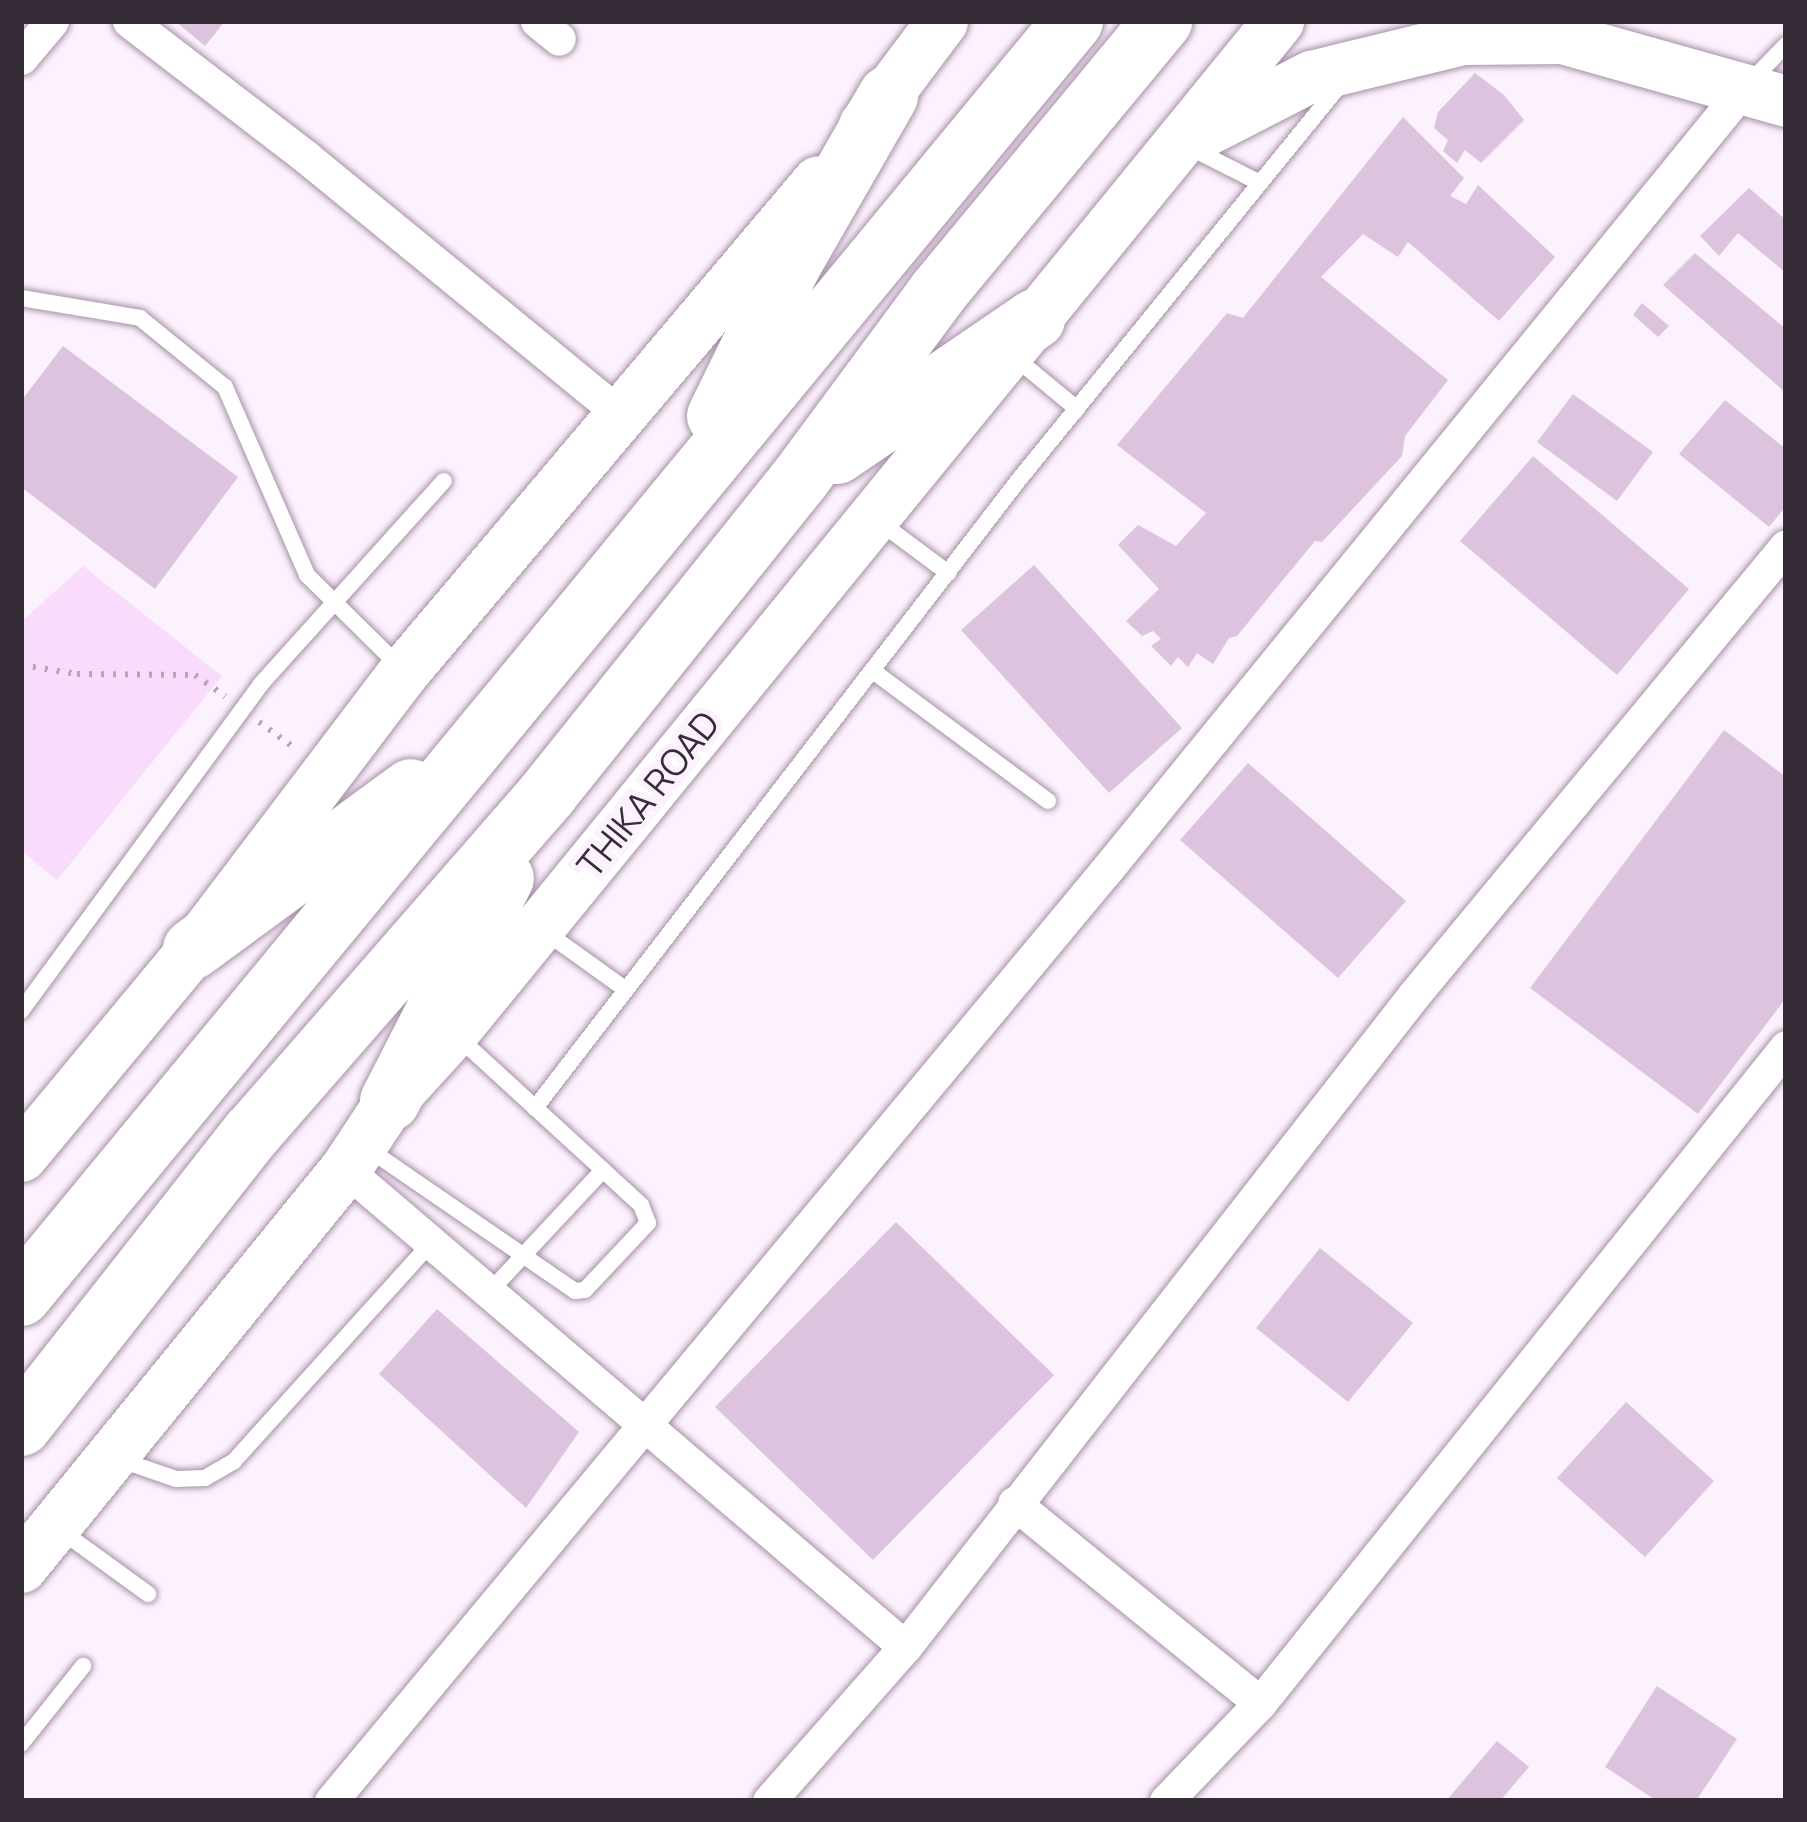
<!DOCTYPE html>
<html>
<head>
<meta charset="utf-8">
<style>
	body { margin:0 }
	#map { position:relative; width:1807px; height:1822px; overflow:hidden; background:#fcf2fd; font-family:Manrope,sans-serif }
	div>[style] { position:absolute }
	.green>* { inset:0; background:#f9dbfb }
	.building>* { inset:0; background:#dcc3de }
	.path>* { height:6px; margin-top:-3px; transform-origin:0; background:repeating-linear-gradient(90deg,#b2a8b3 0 3px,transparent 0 12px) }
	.roads { filter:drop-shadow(0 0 3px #a891aa) drop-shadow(0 0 3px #a891aa) }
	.lane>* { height:16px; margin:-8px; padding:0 8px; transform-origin:8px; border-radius:8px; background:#fff }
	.street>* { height:33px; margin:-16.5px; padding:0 16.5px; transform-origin:16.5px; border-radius:16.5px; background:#fff }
	.primary>* { height:51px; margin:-25.5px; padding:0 25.5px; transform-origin:25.5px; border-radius:25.5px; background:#fff }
	.highway>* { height:60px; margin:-30px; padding:0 30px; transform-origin:30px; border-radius:30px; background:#fff }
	span { translate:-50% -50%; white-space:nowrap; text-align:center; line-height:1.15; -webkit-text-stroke:12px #fcf2fd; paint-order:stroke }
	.street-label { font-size:36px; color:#362c37 }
	.frame { position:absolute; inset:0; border:24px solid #362c37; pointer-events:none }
</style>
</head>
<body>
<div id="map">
	<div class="green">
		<div style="clip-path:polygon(83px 566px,222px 676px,57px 880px,21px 851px,21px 622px)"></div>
	</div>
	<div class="building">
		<div style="clip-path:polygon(175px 21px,225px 21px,205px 46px)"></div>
		<div style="clip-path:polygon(1475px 73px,1504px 95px,1524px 120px,1481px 163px,1465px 150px,1457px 163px,1443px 151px,1448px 140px,1434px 128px,1438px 112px)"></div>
		<div style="clip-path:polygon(1403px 117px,1464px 178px,1450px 196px,1466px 204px,1478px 185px,1555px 257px,1499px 321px,1408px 242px,1398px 257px,1363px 234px,1321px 277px,1448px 380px,1405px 436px,1402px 456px,1322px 542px,1315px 541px,1237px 636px,1229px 638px,1213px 664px,1197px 653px,1188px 667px,1178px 657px,1171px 666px,1151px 646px,1161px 639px,1153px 631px,1142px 636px,1126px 621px,1159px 589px,1118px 545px,1138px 525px,1176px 546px,1206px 513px,1117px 445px,1227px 313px,1243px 318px)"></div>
		<div style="clip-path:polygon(1749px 188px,1786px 220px,1786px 273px,1738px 233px,1719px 256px,1700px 236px)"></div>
		<div style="clip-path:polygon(1695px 253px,1786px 329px,1786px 393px,1663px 285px)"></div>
		<div style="clip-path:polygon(1642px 303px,1669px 326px,1658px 337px,1633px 315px)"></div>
		<div style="clip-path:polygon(63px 346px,238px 477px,155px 589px,21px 487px,21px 401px)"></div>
		<div style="clip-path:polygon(1573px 394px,1653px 452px,1617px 501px,1537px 442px)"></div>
		<div style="clip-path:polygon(1725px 400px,1786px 449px,1786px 506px,1769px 527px,1679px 454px)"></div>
		<div style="clip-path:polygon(1533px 456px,1689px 589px,1617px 675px,1460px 541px)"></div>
		<div style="clip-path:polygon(1034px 565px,1182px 728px,1109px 793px,961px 630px)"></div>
		<div style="clip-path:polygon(1724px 730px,1786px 777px,1786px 998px,1698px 1114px,1530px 988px)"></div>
		<div style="clip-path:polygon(1248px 763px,1406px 901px,1338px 978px,1180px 840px)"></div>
		<div style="clip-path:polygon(896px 1222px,1054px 1375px,873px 1560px,715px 1407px)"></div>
		<div style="clip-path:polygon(1320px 1248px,1413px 1323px,1348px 1402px,1256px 1328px)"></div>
		<div style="clip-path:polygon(437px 1309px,579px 1432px,526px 1508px,379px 1374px)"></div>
		<div style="clip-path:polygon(1626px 1402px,1714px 1481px,1645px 1557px,1557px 1478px)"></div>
		<div style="clip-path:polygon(1657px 1686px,1737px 1739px,1696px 1801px,1657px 1801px,1605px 1767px)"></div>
		<div style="clip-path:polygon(1497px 1741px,1529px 1767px,1500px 1801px,1446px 1801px)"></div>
	</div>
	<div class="path">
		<div style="left:21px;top:665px;width:57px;rotate:9.1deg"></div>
		<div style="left:77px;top:674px;width:118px;rotate:0.5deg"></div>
		<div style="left:195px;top:675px;width:37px;rotate:35deg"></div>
		<div style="left:259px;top:722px;width:41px;rotate:36deg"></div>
	</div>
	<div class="roads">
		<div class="lane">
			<div style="left:1749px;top:83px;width:53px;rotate:-45.8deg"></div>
			<div style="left:1189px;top:147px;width:77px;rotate:26.9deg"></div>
			<div style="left:21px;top:298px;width:121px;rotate:9.5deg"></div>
			<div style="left:140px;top:318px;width:109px;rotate:39.1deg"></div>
			<div style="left:225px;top:387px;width:205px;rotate:66.4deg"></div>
			<div style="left:307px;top:575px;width:129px;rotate:44.7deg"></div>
			<div style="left:1013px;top:356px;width:83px;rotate:39.6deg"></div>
			<div style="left:877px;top:520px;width:89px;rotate:36.7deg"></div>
			<div style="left:873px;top:671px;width:218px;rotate:36.6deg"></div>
			<div style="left:544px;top:931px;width:101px;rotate:35.7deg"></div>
			<div style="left:21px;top:1011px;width:406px;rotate:-53.7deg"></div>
			<div style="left:261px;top:684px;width:273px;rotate:-48deg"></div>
			<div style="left:458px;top:1037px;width:197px;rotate:42.5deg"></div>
			<div style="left:603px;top:1170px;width:166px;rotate:133deg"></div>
			<div style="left:535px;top:1108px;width:796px;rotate:-52.4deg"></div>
			<div style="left:1021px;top:477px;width:510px;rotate:-50.88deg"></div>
			<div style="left:364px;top:1146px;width:256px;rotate:34.5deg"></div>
			<div style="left:575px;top:1291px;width:10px;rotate:-6deg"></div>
			<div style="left:585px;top:1290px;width:92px;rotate:-46.8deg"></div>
			<div style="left:648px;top:1223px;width:19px;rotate:-111deg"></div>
			<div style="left:641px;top:1205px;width:52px;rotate:-137.4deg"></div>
			<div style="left:118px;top:1459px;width:61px;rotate:19deg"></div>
			<div style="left:176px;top:1479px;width:29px;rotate:-2deg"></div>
			<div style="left:205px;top:1478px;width:34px;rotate:-30deg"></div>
			<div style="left:234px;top:1461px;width:295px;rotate:-47.9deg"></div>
			<div style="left:60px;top:1530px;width:109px;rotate:36deg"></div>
			<div style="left:21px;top:1744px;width:100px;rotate:-51.5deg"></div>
		</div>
		<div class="street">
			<div style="left:129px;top:21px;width:223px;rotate:37.5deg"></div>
			<div style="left:306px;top:157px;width:411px;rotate:39.3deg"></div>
			<div style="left:537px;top:21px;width:28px;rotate:39deg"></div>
			<div style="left:21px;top:58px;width:48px;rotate:-50deg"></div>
			<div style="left:345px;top:1169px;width:736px;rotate:40.48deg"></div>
			<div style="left:1014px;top:1503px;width:317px;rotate:39.1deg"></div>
			<div style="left:331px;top:1801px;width:1208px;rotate:-50.21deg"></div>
			<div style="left:1104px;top:873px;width:1013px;rotate:-50.81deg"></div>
			<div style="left:769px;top:1801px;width:205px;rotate:-48.6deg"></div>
			<div style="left:905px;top:1647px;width:826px;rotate:-52.03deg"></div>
			<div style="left:1413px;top:996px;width:584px;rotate:-50.35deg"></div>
			<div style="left:1166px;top:1801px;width:136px;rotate:-46.2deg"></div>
			<div style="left:1260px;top:1703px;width:841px;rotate:-51.28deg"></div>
		</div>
		<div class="primary">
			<div style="left:864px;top:125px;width:130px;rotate:-53.1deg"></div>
			<div style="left:1202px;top:132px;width:123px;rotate:-27.2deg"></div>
			<div style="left:1311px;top:76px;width:156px;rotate:-13.7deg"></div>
			<div style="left:1463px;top:39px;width:99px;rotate:-0.6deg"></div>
			<div style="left:1562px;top:38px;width:233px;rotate:15.7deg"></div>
			<div style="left:21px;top:1156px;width:269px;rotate:-50.3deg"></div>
			<div style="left:193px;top:949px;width:349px;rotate:-52.8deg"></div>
			<div style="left:404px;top:671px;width:641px;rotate:-49.81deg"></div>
			<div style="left:21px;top:1567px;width:513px;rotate:-50.85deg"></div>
			<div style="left:345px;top:1169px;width:82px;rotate:-56.5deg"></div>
			<div style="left:390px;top:1101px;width:93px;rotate:-47.6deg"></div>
			<div style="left:453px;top:1032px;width:1305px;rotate:-50.78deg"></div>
		</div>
		<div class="highway">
			<div style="left:717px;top:416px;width:170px;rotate:-63.9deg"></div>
			<div style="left:792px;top:263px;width:193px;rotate:-60.1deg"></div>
			<div style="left:837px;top:454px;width:240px;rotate:-34.3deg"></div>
			<div style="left:193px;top:949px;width:270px;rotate:-36.3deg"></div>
			<div style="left:390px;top:1101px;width:250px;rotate:-62.9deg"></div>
			<div style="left:21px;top:1296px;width:1653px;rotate:-50.47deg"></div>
			<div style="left:21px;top:1426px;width:372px;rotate:-51.8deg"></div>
			<div style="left:251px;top:1134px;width:452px;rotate:-48.9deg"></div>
			<div style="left:548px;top:793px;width:401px;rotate:-51.3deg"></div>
			<div style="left:799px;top:480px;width:234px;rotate:-53.5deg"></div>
			<div style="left:938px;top:292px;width:352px;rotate:-50.4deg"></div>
		</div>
	</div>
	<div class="street-label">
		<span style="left:648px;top:794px;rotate:-51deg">THIKA ROAD</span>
	</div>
	<div class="frame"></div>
</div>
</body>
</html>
